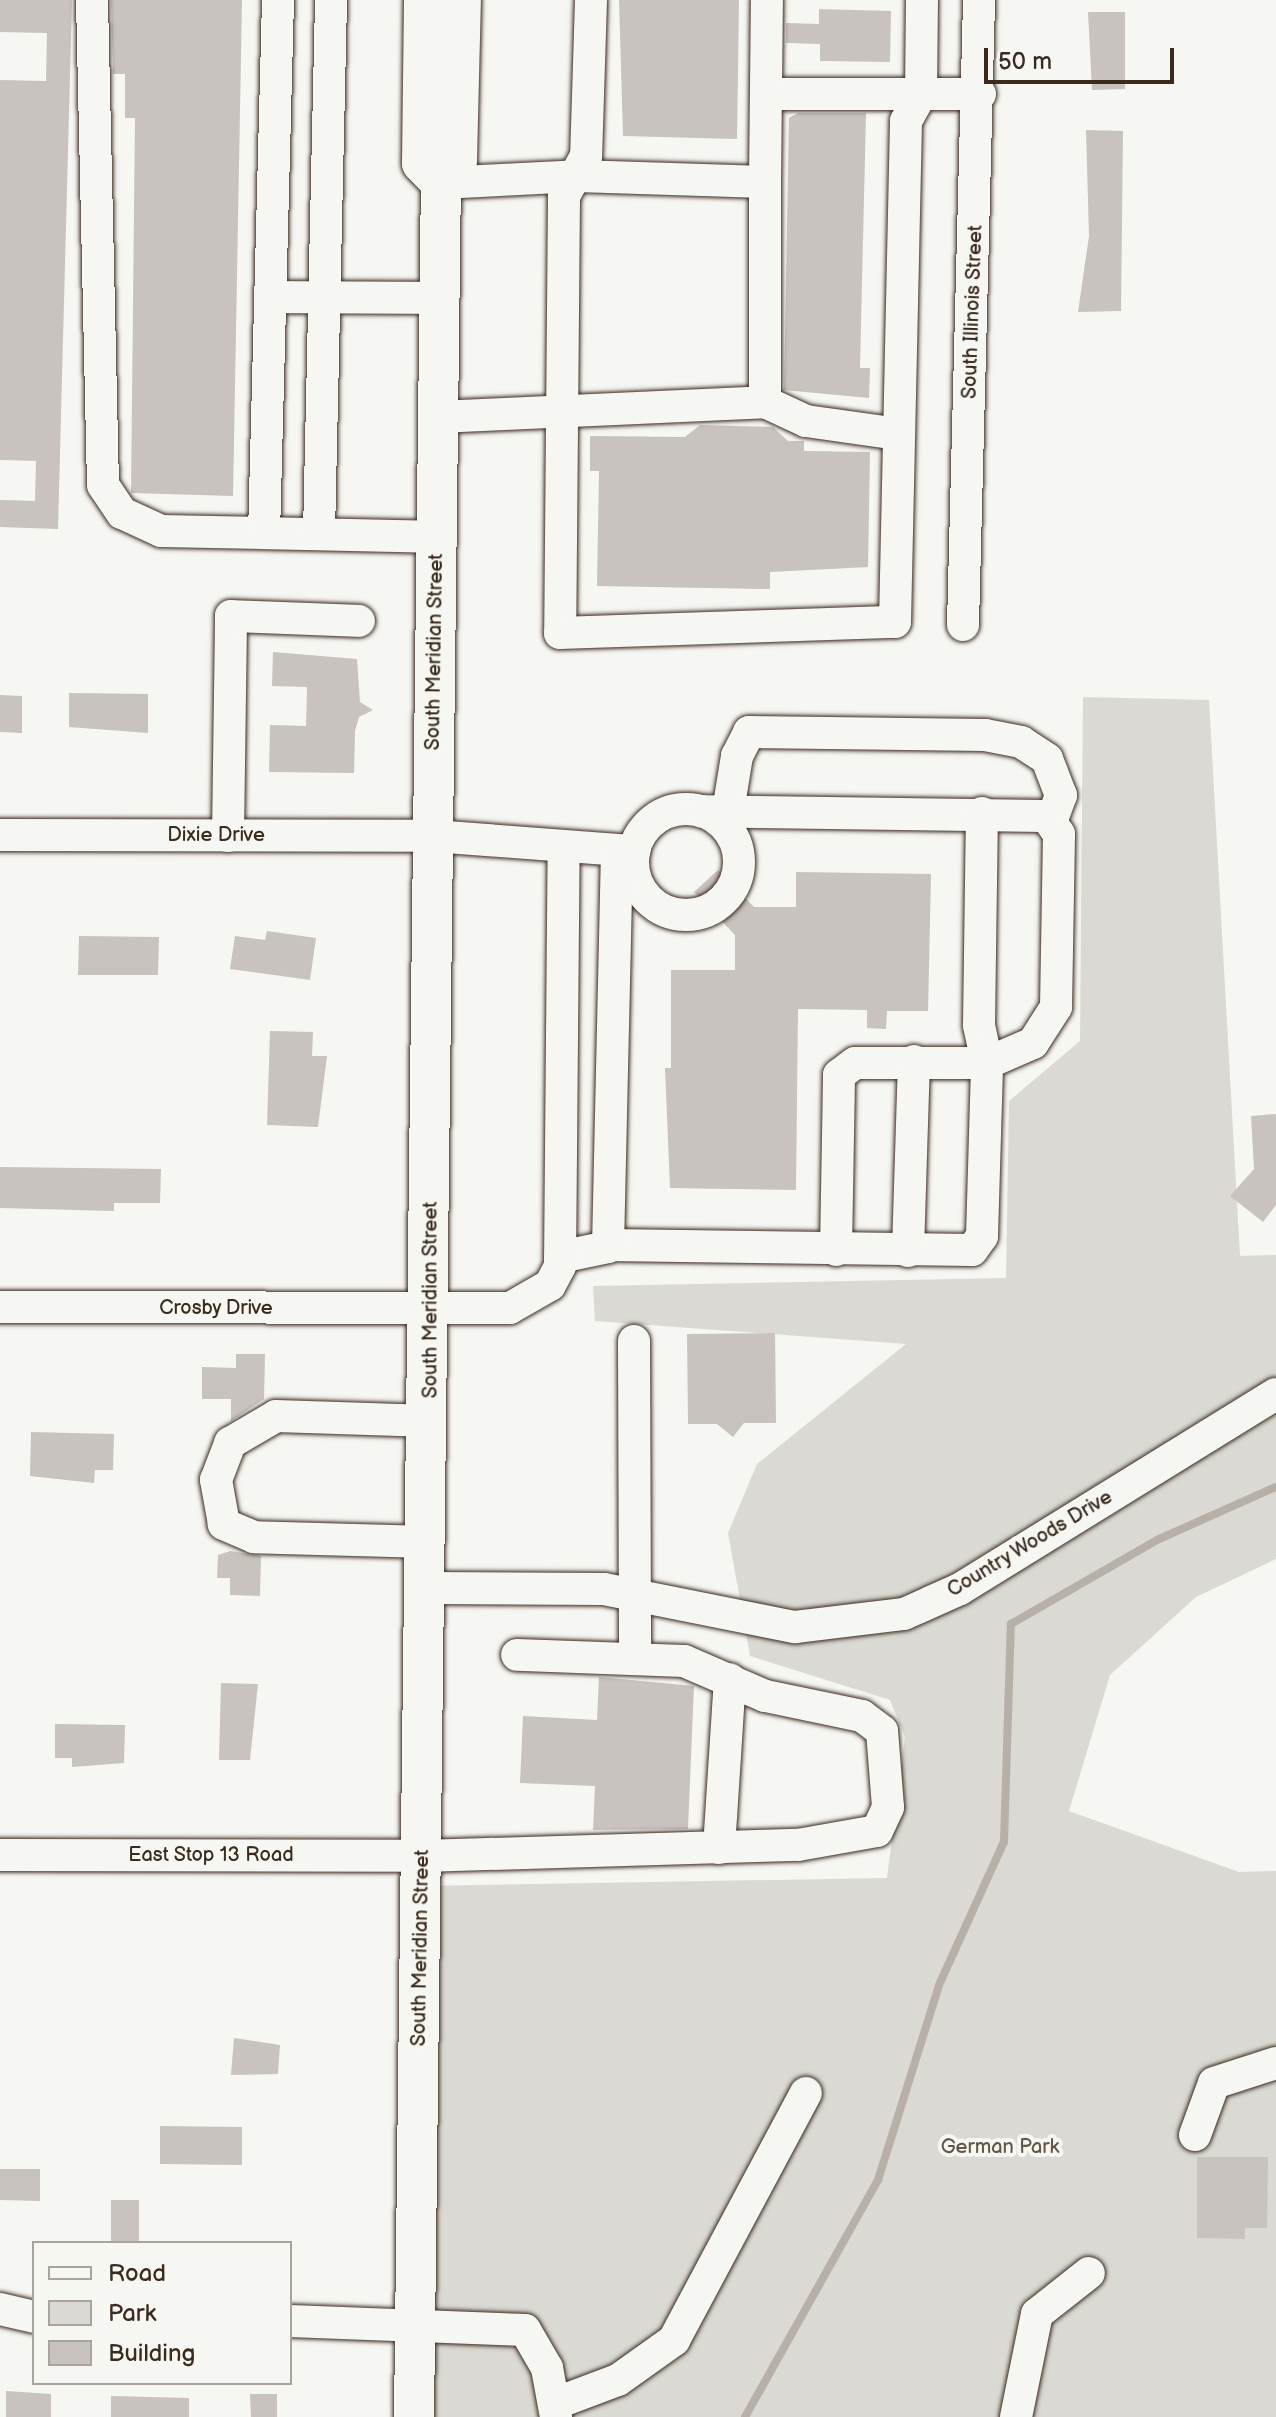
<!DOCTYPE html>
<html>
<head>
<meta charset="utf-8">
<style>
	body { margin:0 }
	#map { position:relative; width:1276px; height:2417px; overflow:hidden; background:#f6f6f2; font-family:"Balsamiq Sans",sans-serif }
	div>[style] { position:absolute }
	.green>* { inset:0; background:#dad9d3 }
	.stream>* { height:8px; margin:-4px; padding:0 4px; transform-origin:4px; border-radius:4px; background:#b6b0a9 }
	.building>* { inset:0; background:#c8c3be }
	.roads { filter:drop-shadow(0 0 2px #3b2a1e) drop-shadow(0 0 2px #3b2a1e) }
	.minor>* { height:32px; margin:-16px; padding:0 16px; transform-origin:16px; border-radius:16px; background:#f6f6f2 }
	.minor>.ring { margin:-16px; padding:0; box-sizing:content-box; background:none; border:32px solid #f6f6f2; border-radius:50% }
	.major>* { height:40px; margin:-20px; padding:0 20px; transform-origin:20px; border-radius:20px; background:#f6f6f2 }
	span { translate:-50% -50%; white-space:nowrap; text-align:center; line-height:1.15; -webkit-text-stroke:8px #f6f6f2; paint-order:stroke }
	.street-label { font-size:20px; color:#3b2a1e }
	.park-label { font-size:20px; color:#63564b }
	.legend { position:absolute; left:32px; top:2241px; width:260px; height:144px; box-sizing:border-box; background:#f6f6f2; border:2px solid #aba49d; margin:0; padding:10px 14px; list-style:none; font-size:24px; color:#3b2a1e }
	.legend li { display:flex; align-items:center; gap:16px; height:40px }
	.legend b { width:40px; border:2px solid #aba49d }
	.scale { position:absolute; left:984px; top:48px; width:190px; height:36px; box-sizing:border-box; border:4px solid #3b2a1e; border-top:0; padding-left:10px; font-size:24px; line-height:28px; white-space:nowrap; color:#3b2a1e; -webkit-text-stroke:6px #f6f6f2; paint-order:stroke }
</style>
</head>
<body>
<div id="map">
	<div class="green">
		<div style="clip-path:polygon(1083px 697px,1209px 700px,1240px 1256px,1276px 1255px,1276px 1559px,1196px 1597px,1110px 1675px,1069px 1811px,1239px 1872px,1276px 1871px,1276px 2417px,413px 2417px,421px 1886px,887px 1878px,905px 1737px,890px 1700px,750px 1656px,728px 1533px,757px 1464px,906px 1344px,595px 1321px,593px 1286px,1006px 1278px,1009px 1101px,1080px 1041px)"></div>
	</div>
	<div class="stream">
		<div style="left:745px;top:2417px;width:272px;rotate:-60.7deg"></div>
		<div style="left:878px;top:2180px;width:204px;rotate:-72.6deg"></div>
		<div style="left:939px;top:1985px;width:157px;rotate:-65.6deg"></div>
		<div style="left:1004px;top:1842px;width:218px;rotate:-88.2deg"></div>
		<div style="left:1011px;top:1624px;width:171px;rotate:-29.9deg"></div>
		<div style="left:1159px;top:1539px;width:128px;rotate:-24deg"></div>
	</div>
	<div class="building">
		<div style="clip-path:polygon(0 0,72px 0,58px 529px,0 527px,0 500px,35px 501px,36px 461px,0 460px,0 80px,46px 81px,47px 33px,0 32px)"></div>
		<div style="clip-path:polygon(111px 0,242px 0,233px 496px,131px 493px,135px 118px,125px 118px,125px 74px,113px 74px)"></div>
		<div style="clip-path:polygon(619px 0,739px 0,737px 139px,623px 136px)"></div>
		<div style="clip-path:polygon(819px 9px,891px 11px,890px 62px,820px 61px,820px 44px,786px 43px,786px 23px,819px 24px)"></div>
		<div style="clip-path:polygon(1088px 12px,1125px 12px,1125px 89px,1092px 90px)"></div>
		<div style="clip-path:polygon(798px 113px,866px 113px,860px 368px,870px 368px,869px 398px,784px 390px,789px 118px)"></div>
		<div style="clip-path:polygon(1086px 130px,1123px 131px,1121px 311px,1078px 312px,1089px 236px)"></div>
		<div style="clip-path:polygon(700px 425px,773px 427px,788px 441px,804px 441px,804px 451px,870px 452px,868px 567px,770px 572px,770px 589px,597px 586px,599px 471px,590px 471px,590px 436px,685px 437px)"></div>
		<div style="clip-path:polygon(273px 652px,357px 659px,360px 702px,373px 710px,359px 717px,355px 731px,354px 773px,269px 772px,270px 725px,306px 726px,307px 687px,272px 686px)"></div>
		<div style="clip-path:polygon(69px 693px,148px 694px,148px 733px,69px 727px)"></div>
		<div style="clip-path:polygon(0 695px,22px 696px,22px 733px,0 732px)"></div>
		<div style="clip-path:polygon(718px 870px,754px 907px,796px 907px,796px 872px,931px 874px,928px 1011px,887px 1011px,886px 1029px,867px 1028px,867px 1010px,798px 1009px,796px 1190px,670px 1188px,665px 1068px,671px 1068px,671px 970px,735px 970px,735px 935px,694px 892px)"></div>
		<div style="clip-path:polygon(267px 931px,316px 938px,310px 980px,230px 969px,235px 936px,265px 940px)"></div>
		<div style="clip-path:polygon(79px 936px,159px 937px,158px 975px,78px 975px)"></div>
		<div style="clip-path:polygon(270px 1031px,313px 1032px,312px 1056px,327px 1056px,318px 1127px,267px 1125px)"></div>
		<div style="clip-path:polygon(1276px 1114px,1276px 1205px,1263px 1222px,1230px 1196px,1254px 1169px,1251px 1116px)"></div>
		<div style="clip-path:polygon(0 1167px,161px 1169px,160px 1203px,114px 1203px,114px 1211px,0 1208px)"></div>
		<div style="clip-path:polygon(775px 1333px,776px 1423px,744px 1423px,733px 1437px,717px 1424px,688px 1424px,687px 1334px)"></div>
		<div style="clip-path:polygon(236px 1354px,265px 1354px,264px 1399px,231px 1421px,231px 1399px,202px 1399px,202px 1367px,236px 1368px)"></div>
		<div style="clip-path:polygon(31px 1432px,114px 1434px,113px 1470px,95px 1470px,94px 1483px,30px 1476px)"></div>
		<div style="clip-path:polygon(230px 1551px,261px 1556px,260px 1596px,230px 1595px,230px 1578px,217px 1578px,218px 1555px)"></div>
		<div style="clip-path:polygon(599px 1677px,694px 1686px,688px 1829px,593px 1830px,595px 1786px,520px 1783px,523px 1716px,597px 1720px)"></div>
		<div style="clip-path:polygon(221px 1683px,258px 1684px,250px 1760px,219px 1760px)"></div>
		<div style="clip-path:polygon(55px 1724px,125px 1725px,124px 1763px,72px 1767px,72px 1758px,55px 1758px)"></div>
		<div style="clip-path:polygon(234px 2038px,280px 2045px,278px 2074px,231px 2075px)"></div>
		<div style="clip-path:polygon(160px 2126px,242px 2127px,242px 2165px,160px 2164px)"></div>
		<div style="clip-path:polygon(1197px 2157px,1268px 2157px,1267px 2228px,1245px 2228px,1245px 2239px,1197px 2238px)"></div>
		<div style="clip-path:polygon(0 2169px,40px 2169px,40px 2201px,0 2200px)"></div>
		<div style="clip-path:polygon(111px 2200px,139px 2200px,139px 2243px,111px 2243px)"></div>
		<div style="clip-path:polygon(6px 2391px,51px 2394px,51px 2417px,6px 2417px)"></div>
		<div style="clip-path:polygon(250px 2394px,277px 2394px,277px 2417px,251px 2417px)"></div>
		<div style="clip-path:polygon(111px 2396px,189px 2398px,189px 2417px,111px 2417px)"></div>
	</div>
	<div class="roads">
		<div class="minor">
			<div style="left:92px;top:0;width:485px;rotate:88.7deg"></div>
			<div style="left:103px;top:485px;width:34px;rotate:56deg"></div>
			<div style="left:122px;top:513px;width:43px;rotate:24.8deg"></div>
			<div style="left:161px;top:531px;width:103px;rotate:1.1deg"></div>
			<div style="left:278px;top:0;width:533px;rotate:91.5deg"></div>
			<div style="left:264px;top:533px;width:173px;rotate:1.3deg"></div>
			<div style="left:591px;top:0;width:156px;rotate:91.8deg"></div>
			<div style="left:586px;top:156px;width:46px;rotate:118.8deg"></div>
			<div style="left:564px;top:196px;width:437px;rotate:90.5deg"></div>
			<div style="left:560px;top:633px;width:335px;rotate:-1.9deg"></div>
			<div style="left:895px;top:622px;width:501px;rotate:-88.74deg"></div>
			<div style="left:906px;top:121px;width:31px;rotate:-61deg"></div>
			<div style="left:921px;top:94px;width:94px;rotate:-89.4deg"></div>
			<div style="left:766px;top:94px;width:214px"></div>
			<div style="left:441px;top:183px;width:136px;rotate:-2.9deg"></div>
			<div style="left:577px;top:176px;width:188px;rotate:1.8deg"></div>
			<div style="left:765px;top:182px;width:182px;rotate:-89.4deg"></div>
			<div style="left:270px;top:297px;width:170px;rotate:0.3deg"></div>
			<div style="left:765px;top:402px;width:45px;rotate:24.9deg"></div>
			<div style="left:806px;top:421px;width:94px;rotate:8deg"></div>
			<div style="left:438px;top:417px;width:327px;rotate:-2.6deg"></div>
			<div style="left:765px;top:402px;width:220px;rotate:-90deg"></div>
			<div style="left:319px;top:534px;width:534px;rotate:-88.71deg"></div>
			<div style="left:963px;top:625px;width:625px;rotate:-88.53deg"></div>
			<div class="ring" style="left:633px;top:809px;width:74px;height:74px"></div>
			<div style="left:728px;top:811px;width:56px;rotate:-80.7deg"></div>
			<div style="left:737px;top:756px;width:27px;rotate:-63deg"></div>
			<div style="left:749px;top:732px;width:236px;rotate:0.7deg"></div>
			<div style="left:985px;top:735px;width:37px;rotate:11deg"></div>
			<div style="left:1021px;top:742px;width:31px;rotate:33deg"></div>
			<div style="left:1047px;top:759px;width:39px;rotate:69deg"></div>
			<div style="left:1061px;top:795px;width:27px;rotate:110deg"></div>
			<div style="left:0;top:835px;width:433px;rotate:0.1deg"></div>
			<div style="left:433px;top:836px;width:202px;rotate:4.3deg"></div>
			<div style="left:228px;top:836px;width:220px;rotate:-89.2deg"></div>
			<div style="left:231px;top:616px;width:128px;rotate:2.2deg"></div>
			<div style="left:608px;top:1245px;width:364px;rotate:0.8deg"></div>
			<div style="left:972px;top:1250px;width:17px;rotate:-54deg"></div>
			<div style="left:982px;top:1236px;width:173px;rotate:-88.3deg"></div>
			<div style="left:987px;top:1063px;width:50px;rotate:-23.5deg"></div>
			<div style="left:1033px;top:1043px;width:43px;rotate:-57.4deg"></div>
			<div style="left:1056px;top:1007px;width:173px;rotate:-89deg"></div>
			<div style="left:1059px;top:834px;width:22px;rotate:-126deg"></div>
			<div style="left:1046px;top:816px;width:345px;rotate:-179.2deg"></div>
			<div style="left:836px;top:1250px;width:175px;rotate:-89deg"></div>
			<div style="left:839px;top:1075px;width:20px;rotate:-37deg"></div>
			<div style="left:855px;top:1063px;width:132px"></div>
			<div style="left:987px;top:1063px;width:39px;rotate:-102deg"></div>
			<div style="left:979px;top:1025px;width:212px;rotate:-89.2deg"></div>
			<div style="left:908px;top:1251px;width:190px;rotate:-88.2deg"></div>
			<div style="left:560px;top:1257px;width:49px;rotate:-11.8deg"></div>
			<div style="left:608px;top:1247px;width:396px;rotate:-88.7deg"></div>
			<div style="left:0;top:1307px;width:510px;rotate:0.11deg"></div>
			<div style="left:510px;top:1308px;width:46px;rotate:-29.9deg"></div>
			<div style="left:550px;top:1285px;width:21px;rotate:-62deg"></div>
			<div style="left:560px;top:1266px;width:418px;rotate:-89.5deg"></div>
			<div style="left:634px;top:1341px;width:317px;rotate:89.8deg"></div>
			<div style="left:428px;top:1542px;width:174px;rotate:-178.4deg"></div>
			<div style="left:254px;top:1537px;width:33px;rotate:-157deg"></div>
			<div style="left:224px;top:1524px;width:45px;rotate:-100.3deg"></div>
			<div style="left:216px;top:1480px;width:40px;rotate:-69deg"></div>
			<div style="left:230px;top:1443px;width:53px;rotate:-30.4deg"></div>
			<div style="left:276px;top:1416px;width:154px;rotate:1.9deg"></div>
			<div style="left:428px;top:1588px;width:176px;rotate:0.3deg"></div>
			<div style="left:604px;top:1589px;width:195px;rotate:11.3deg"></div>
			<div style="left:795px;top:1627px;width:110px;rotate:-6.8deg"></div>
			<div style="left:904px;top:1614px;width:61px;rotate:-24.1deg"></div>
			<div style="left:960px;top:1589px;width:371px;rotate:-31.7deg"></div>
			<div style="left:719px;top:1848px;width:169px;rotate:-86.3deg"></div>
			<div style="left:0;top:1855px;width:422px;rotate:0.1deg"></div>
			<div style="left:422px;top:1856px;width:376px;rotate:-1.7deg"></div>
			<div style="left:798px;top:1845px;width:80px;rotate:-10deg"></div>
			<div style="left:877px;top:1831px;width:26px;rotate:-65deg"></div>
			<div style="left:888px;top:1807px;width:76px;rotate:-94.5deg"></div>
			<div style="left:882px;top:1731px;width:25px;rotate:-143deg"></div>
			<div style="left:862px;top:1716px;width:99px;rotate:-168.3deg"></div>
			<div style="left:765px;top:1696px;width:88px;rotate:-156.6deg"></div>
			<div style="left:684px;top:1661px;width:167px;rotate:-177.9deg"></div>
			<div style="left:1195px;top:2135px;width:55px;rotate:-69.9deg"></div>
			<div style="left:1214px;top:2083px;width:65px;rotate:-17.9deg"></div>
			<div style="left:0;top:2309px;width:35px;rotate:13deg"></div>
			<div style="left:290px;top:2321px;width:235px;rotate:2.2deg"></div>
			<div style="left:525px;top:2330px;width:44px;rotate:59.9deg"></div>
			<div style="left:547px;top:2368px;width:50px;rotate:79.6deg"></div>
			<div style="left:554px;top:2404px;width:68px;rotate:-20.6deg"></div>
			<div style="left:618px;top:2380px;width:69px;rotate:-35.5deg"></div>
			<div style="left:674px;top:2340px;width:280px;rotate:-61.9deg"></div>
			<div style="left:1016px;top:2417px;width:105px;rotate:-78.5deg"></div>
			<div style="left:1037px;top:2314px;width:66px;rotate:-38.3deg"></div>
		</div>
		<div class="major">
			<div style="left:424px;top:0;width:163px;rotate:90.7deg"></div>
			<div style="left:422px;top:163px;width:28px;rotate:46deg"></div>
			<div style="left:414px;top:2417px;width:2234px;rotate:-89.31deg"></div>
			<div style="left:441px;top:183px;width:28px;rotate:-55deg"></div>
			<div style="left:457px;top:160px;width:160px;rotate:-88.6deg"></div>
		</div>
	</div>
	<div class="street-label">
		<span style="left:973px;top:312px;rotate:-88deg">South Illinois Street</span>
		<span style="left:435px;top:652px;rotate:-89deg">South Meridian Street</span>
		<span style="left:216px;top:835px">Dixie Drive</span>
		<span style="left:431px;top:1300px;rotate:-90deg">South Meridian Street</span>
		<span style="left:216px;top:1308px">Crosby Drive</span>
		<span style="left:1030px;top:1544px;rotate:-31deg">Country Woods Drive</span>
		<span style="left:211px;top:1855px">East Stop 13 Road</span>
		<span style="left:421px;top:1948px;rotate:-89deg">South Meridian Street</span>
	</div>
	<div class="park-label">
		<span style="left:1000px;top:2147px">German Park</span>
	</div>
	<ul class="legend">
	<li><b style="height:10px;background:#f6f6f2"></b>Road</li>
	<li><b style="height:22px;background:#dad9d3"></b>Park</li>
	<li><b style="height:22px;background:#c8c3be"></b>Building</li>
	</ul>
	<div class="scale">50 m</div>
</div>
</body>
</html>
